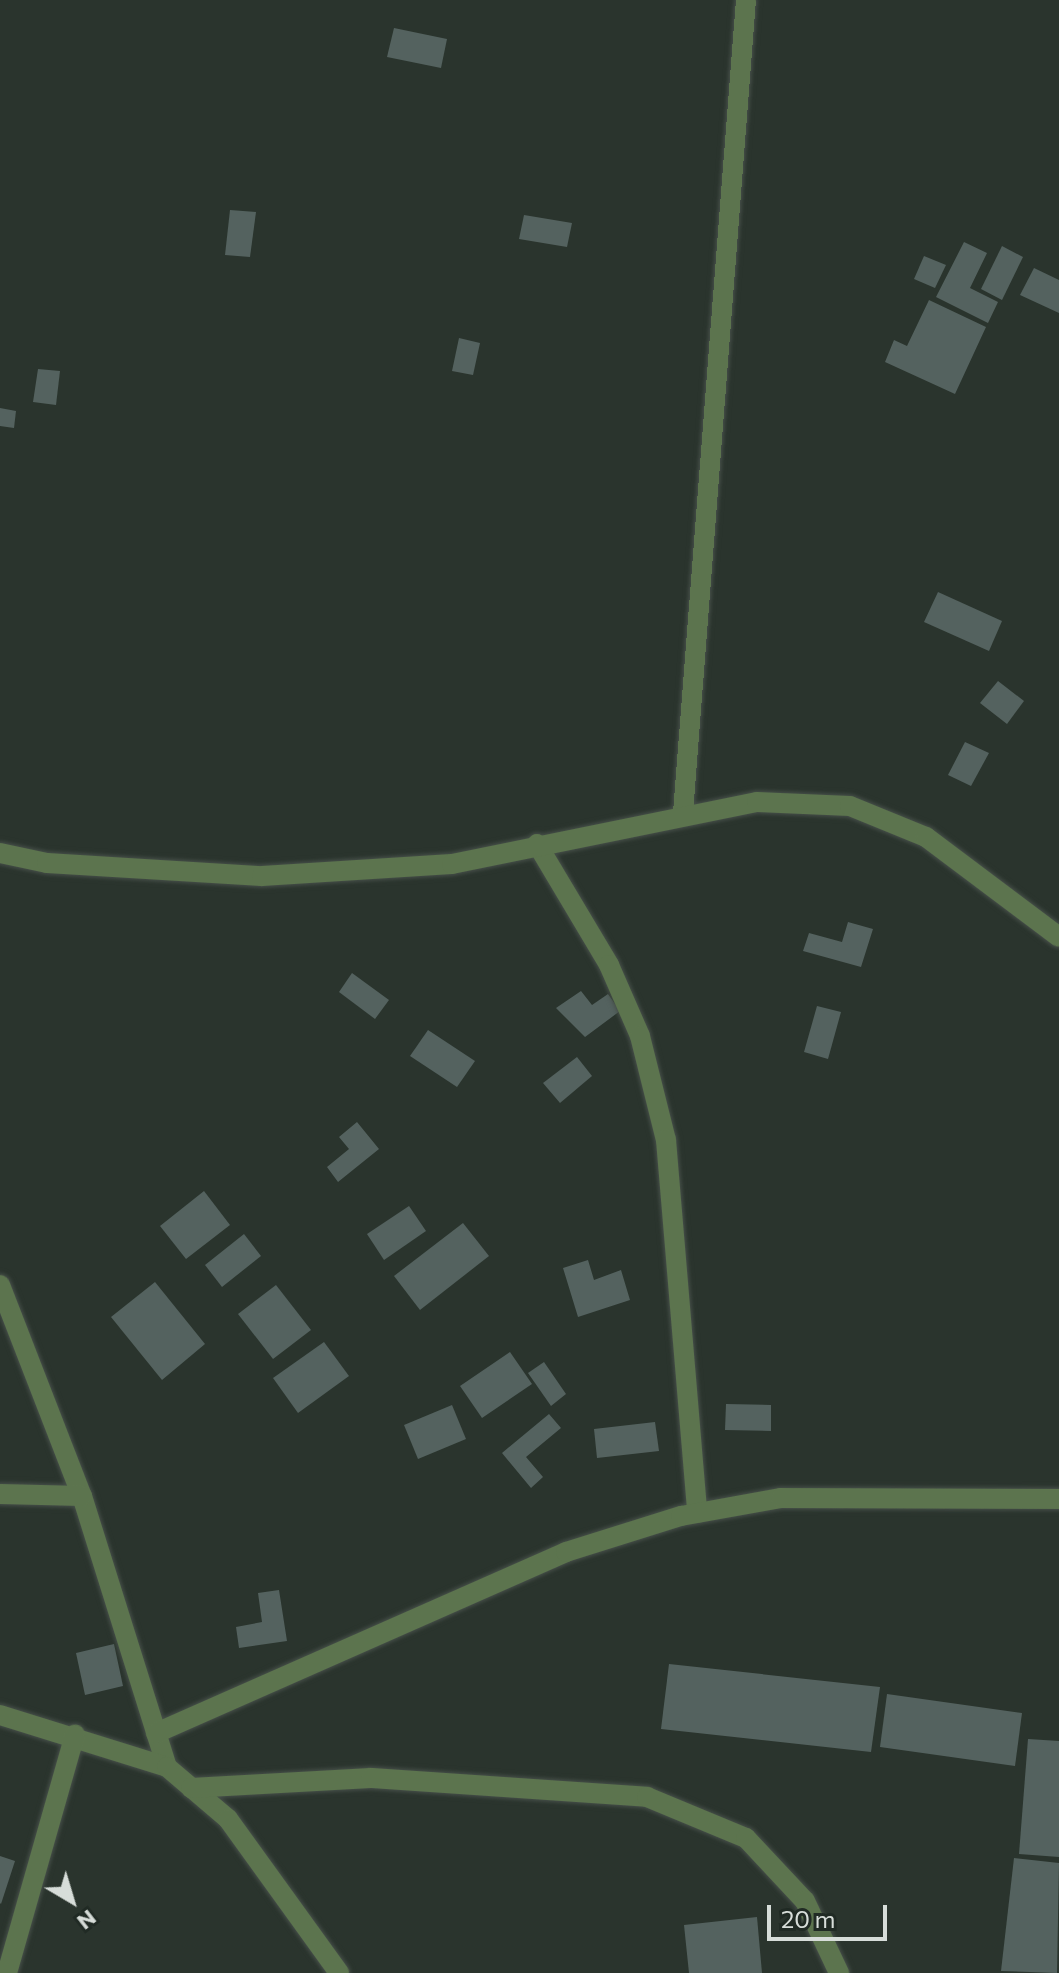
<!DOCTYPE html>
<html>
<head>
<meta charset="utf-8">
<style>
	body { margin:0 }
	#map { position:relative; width:1059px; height:1973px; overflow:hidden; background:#2a342d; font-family:Commissioner,sans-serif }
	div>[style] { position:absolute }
	.building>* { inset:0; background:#54625f }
	.roads { filter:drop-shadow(0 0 2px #464f49) drop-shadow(0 0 2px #464f49) }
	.minor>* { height:20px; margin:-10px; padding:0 10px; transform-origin:10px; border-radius:10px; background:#5c744e }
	span { translate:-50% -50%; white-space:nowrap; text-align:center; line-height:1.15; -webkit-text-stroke:8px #202a24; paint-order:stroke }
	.north { position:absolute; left:32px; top:1861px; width:80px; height:80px; -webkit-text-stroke:6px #202a24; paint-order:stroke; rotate:142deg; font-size:22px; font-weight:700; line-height:32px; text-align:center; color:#d7ddd9 }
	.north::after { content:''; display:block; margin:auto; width:28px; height:36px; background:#d7ddd9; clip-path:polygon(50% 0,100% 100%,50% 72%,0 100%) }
	.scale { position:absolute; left:767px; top:1905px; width:120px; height:36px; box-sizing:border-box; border:4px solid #d7ddd9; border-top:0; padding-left:10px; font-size:24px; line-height:28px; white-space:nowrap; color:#d7ddd9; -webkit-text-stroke:6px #202a24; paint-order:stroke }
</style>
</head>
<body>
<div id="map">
	<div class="building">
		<div style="clip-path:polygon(394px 28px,447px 39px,441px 68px,387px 57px)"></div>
		<div style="clip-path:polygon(230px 210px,256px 212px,250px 257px,225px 255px)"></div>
		<div style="clip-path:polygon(524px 215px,572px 223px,567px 247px,519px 239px)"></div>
		<div style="clip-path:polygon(964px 242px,987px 253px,970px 288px,998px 302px,988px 323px,936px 297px)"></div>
		<div style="clip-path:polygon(1002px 246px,1023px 257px,1002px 300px,981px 289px)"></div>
		<div style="clip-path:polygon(924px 256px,946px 265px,935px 288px,914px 279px)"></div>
		<div style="clip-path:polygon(1034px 268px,1059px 280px,1059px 313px,1020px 295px)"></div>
		<div style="clip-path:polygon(929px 300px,986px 327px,955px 394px,885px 362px,894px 340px,907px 346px)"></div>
		<div style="clip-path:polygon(459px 338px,480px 343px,473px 375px,452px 371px)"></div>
		<div style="clip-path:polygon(38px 369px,60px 371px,56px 405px,33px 402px)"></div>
		<div style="clip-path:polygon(0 408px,16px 411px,14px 428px,0 426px)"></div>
		<div style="clip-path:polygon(938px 592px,1002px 621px,989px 651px,924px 622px)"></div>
		<div style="clip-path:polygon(998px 681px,1024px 701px,1007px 724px,980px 703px)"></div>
		<div style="clip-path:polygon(965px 742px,989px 753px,971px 786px,948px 775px)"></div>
		<div style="clip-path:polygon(848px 922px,873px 929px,861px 967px,803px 951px,809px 933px,842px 942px)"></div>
		<div style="clip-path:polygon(352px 973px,389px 1000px,375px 1019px,339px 992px)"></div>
		<div style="clip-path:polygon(581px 991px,592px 1005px,608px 994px,620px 1011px,585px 1037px,556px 1008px)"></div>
		<div style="clip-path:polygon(817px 1006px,841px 1012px,828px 1059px,804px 1052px)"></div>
		<div style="clip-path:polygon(428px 1030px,475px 1061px,457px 1087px,410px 1056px)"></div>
		<div style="clip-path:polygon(577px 1057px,592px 1076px,560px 1103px,543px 1083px)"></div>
		<div style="clip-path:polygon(357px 1122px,379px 1149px,338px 1182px,327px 1167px,349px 1149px,339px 1137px)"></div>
		<div style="clip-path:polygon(204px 1191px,230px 1225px,186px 1259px,160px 1226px)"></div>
		<div style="clip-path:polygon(409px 1206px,426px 1231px,384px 1260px,367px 1234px)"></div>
		<div style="clip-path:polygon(463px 1223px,489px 1256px,420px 1310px,394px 1276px)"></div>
		<div style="clip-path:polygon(244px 1234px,261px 1256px,222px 1287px,205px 1265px)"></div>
		<div style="clip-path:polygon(588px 1260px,594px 1280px,621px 1270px,630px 1300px,578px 1317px,563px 1268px)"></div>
		<div style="clip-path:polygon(155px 1282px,205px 1344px,162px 1380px,111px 1317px)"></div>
		<div style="clip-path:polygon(276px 1285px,311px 1330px,273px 1359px,238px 1314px)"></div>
		<div style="clip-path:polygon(324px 1342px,349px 1376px,298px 1413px,273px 1378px)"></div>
		<div style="clip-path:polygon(510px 1352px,532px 1384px,482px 1418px,460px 1386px)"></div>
		<div style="clip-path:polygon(544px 1362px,566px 1394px,551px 1406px,528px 1373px)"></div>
		<div style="clip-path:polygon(726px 1404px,771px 1405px,771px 1431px,725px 1430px)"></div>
		<div style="clip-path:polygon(452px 1405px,466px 1439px,418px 1459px,404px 1425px)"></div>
		<div style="clip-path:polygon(549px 1414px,561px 1428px,526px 1457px,543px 1477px,531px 1488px,502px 1453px)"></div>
		<div style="clip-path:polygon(655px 1422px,659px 1451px,597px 1458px,594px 1429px)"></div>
		<div style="clip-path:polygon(279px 1590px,287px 1641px,239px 1648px,236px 1627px,262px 1622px,258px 1593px)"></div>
		<div style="clip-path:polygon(114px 1644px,123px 1686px,85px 1695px,76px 1653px)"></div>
		<div style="clip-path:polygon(669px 1664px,880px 1687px,871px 1752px,661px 1729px)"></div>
		<div style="clip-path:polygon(887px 1694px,1022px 1713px,1015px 1766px,880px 1747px)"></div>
		<div style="clip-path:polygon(1028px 1739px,1059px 1741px,1059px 1857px,1019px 1854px)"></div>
		<div style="clip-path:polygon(0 1856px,15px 1861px,1px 1904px,0 1903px)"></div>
		<div style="clip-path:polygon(1014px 1858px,1059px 1863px,1057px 1973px,1001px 1971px)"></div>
		<div style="clip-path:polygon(757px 1917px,762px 1973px,689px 1973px,684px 1925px)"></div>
	</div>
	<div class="roads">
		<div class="minor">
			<div style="left:683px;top:813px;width:815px;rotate:-85.57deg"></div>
			<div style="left:537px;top:844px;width:141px;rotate:59.2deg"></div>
			<div style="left:609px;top:965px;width:77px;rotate:66.4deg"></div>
			<div style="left:640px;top:1036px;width:107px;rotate:76deg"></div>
			<div style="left:666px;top:1140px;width:374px;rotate:85.2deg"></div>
			<div style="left:0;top:853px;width:48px;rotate:12deg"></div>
			<div style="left:47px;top:863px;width:215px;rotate:3.5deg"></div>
			<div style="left:262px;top:876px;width:190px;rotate:-3.6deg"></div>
			<div style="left:452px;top:864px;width:311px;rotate:-11.5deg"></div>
			<div style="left:757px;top:802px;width:93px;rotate:2.5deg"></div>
			<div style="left:850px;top:806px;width:82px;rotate:22.2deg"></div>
			<div style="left:926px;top:837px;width:166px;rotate:36.9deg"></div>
			<div style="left:0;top:1285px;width:226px;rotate:68.8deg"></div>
			<div style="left:82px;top:1496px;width:284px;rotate:72.6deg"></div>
			<div style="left:0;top:1494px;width:82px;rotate:1.4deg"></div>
			<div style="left:0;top:1715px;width:175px;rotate:17.3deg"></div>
			<div style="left:167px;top:1767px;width:80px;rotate:40.4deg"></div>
			<div style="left:228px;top:1819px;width:190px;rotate:54.2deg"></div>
			<div style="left:156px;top:1733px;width:448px;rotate:-23.8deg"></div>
			<div style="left:566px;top:1552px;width:121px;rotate:-17.4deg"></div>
			<div style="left:681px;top:1516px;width:102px;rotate:-10.2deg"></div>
			<div style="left:781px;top:1498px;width:278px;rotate:0.2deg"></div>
			<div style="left:191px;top:1788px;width:180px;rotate:-3.2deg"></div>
			<div style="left:371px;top:1778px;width:277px;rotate:3.9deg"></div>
			<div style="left:647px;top:1797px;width:107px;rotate:22.5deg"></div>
			<div style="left:746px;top:1838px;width:86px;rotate:46.9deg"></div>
			<div style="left:805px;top:1901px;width:80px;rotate:64.7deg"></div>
			<div style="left:7px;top:1973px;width:248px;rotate:-74.1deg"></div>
		</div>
	</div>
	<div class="north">N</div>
	<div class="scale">20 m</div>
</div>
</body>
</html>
